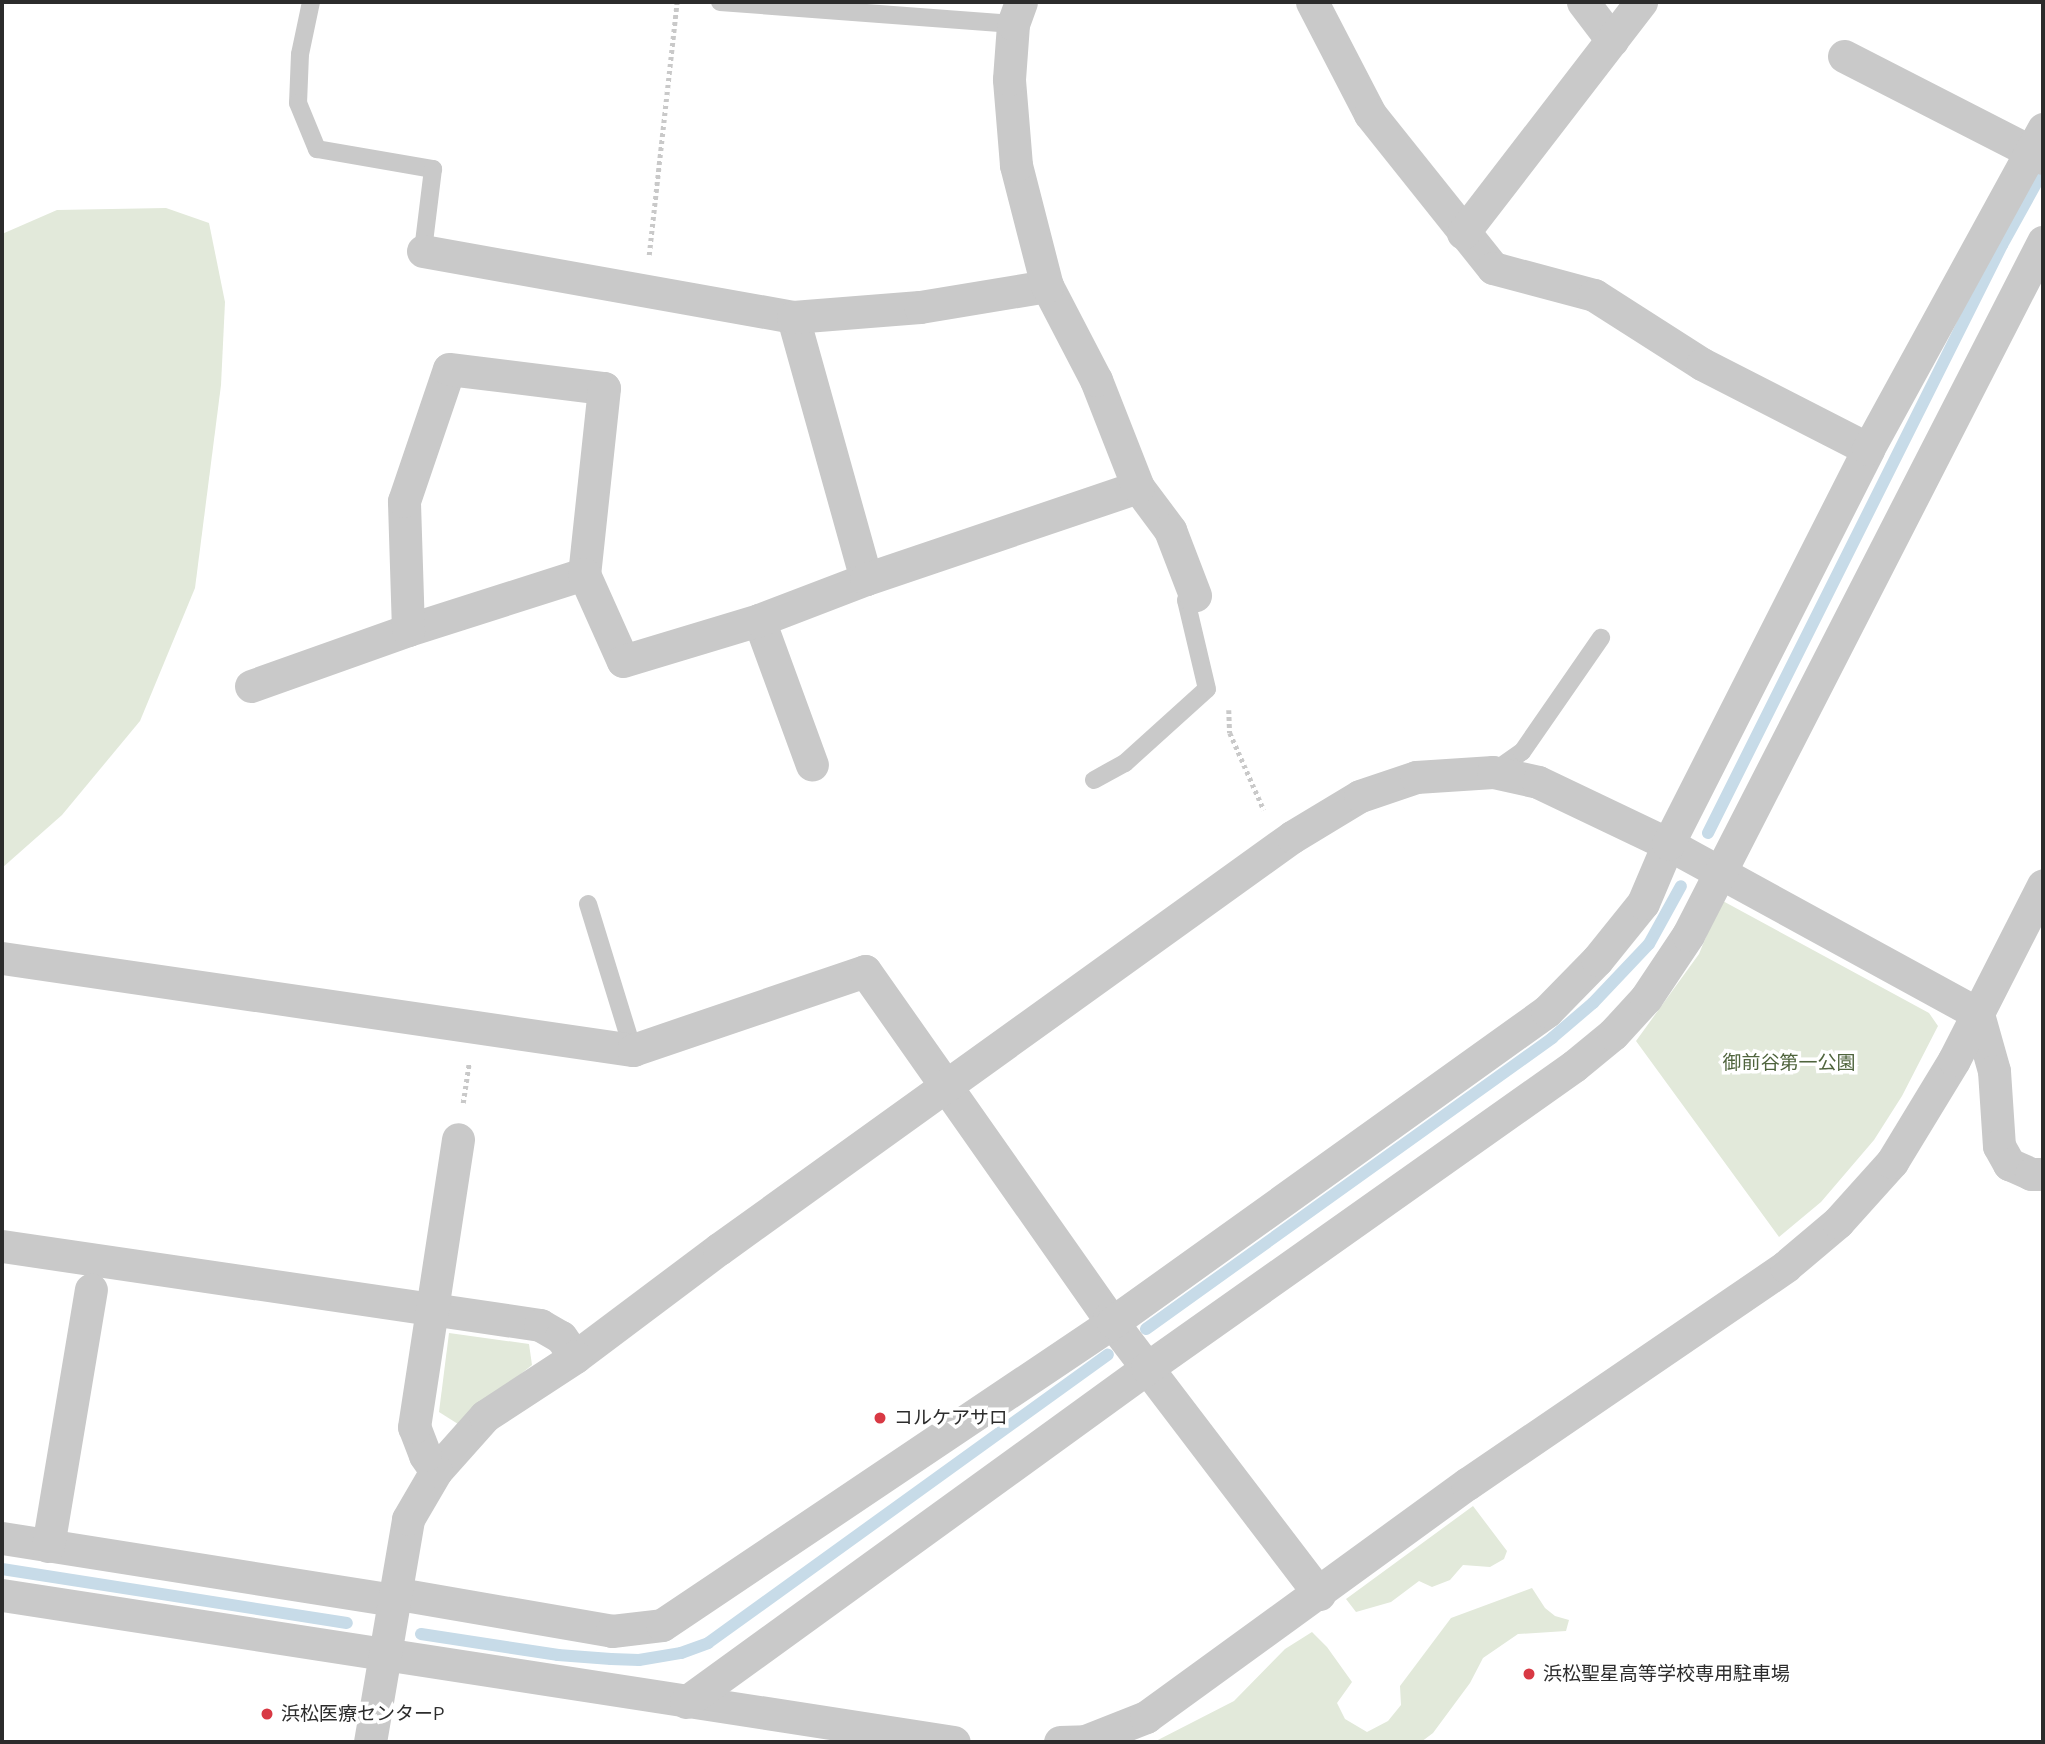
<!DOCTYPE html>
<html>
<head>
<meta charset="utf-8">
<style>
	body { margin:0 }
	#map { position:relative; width:2045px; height:1744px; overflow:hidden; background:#fff; font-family:Ubuntu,"Noto Sans JP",sans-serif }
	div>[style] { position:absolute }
	.green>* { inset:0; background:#e2e9da }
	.stream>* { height:12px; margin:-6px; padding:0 6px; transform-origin:6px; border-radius:6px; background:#c7dbe8 }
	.path>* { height:4.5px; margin-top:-2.25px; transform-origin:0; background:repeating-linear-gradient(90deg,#c9c9c9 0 3.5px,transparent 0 7px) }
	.lane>* { height:18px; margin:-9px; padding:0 9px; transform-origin:9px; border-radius:9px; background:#c9c9c9 }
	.street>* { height:33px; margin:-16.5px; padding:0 16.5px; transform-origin:16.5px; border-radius:16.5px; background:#c9c9c9 }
	.dots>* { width:19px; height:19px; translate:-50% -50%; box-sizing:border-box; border:4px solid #fff; border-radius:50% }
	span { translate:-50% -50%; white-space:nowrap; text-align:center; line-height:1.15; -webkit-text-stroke:7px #fff; paint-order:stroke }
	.park-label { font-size:19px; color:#4f643d }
	.poi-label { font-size:19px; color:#2c2c2c }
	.left { translate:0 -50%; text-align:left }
	.frame { position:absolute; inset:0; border:4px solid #2c2c2c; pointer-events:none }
</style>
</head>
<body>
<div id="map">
	<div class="green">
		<div style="clip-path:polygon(166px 208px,209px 223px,225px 302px,221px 385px,195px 588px,140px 721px,62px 815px,2px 868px,2px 234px,57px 210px)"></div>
		<div style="clip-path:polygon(1721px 900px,1929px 1013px,1938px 1026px,1902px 1096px,1874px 1140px,1821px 1202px,1779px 1237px,1636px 1041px,1699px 954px)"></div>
		<div style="clip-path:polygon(449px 1333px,529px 1344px,532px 1365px,458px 1424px,439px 1412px)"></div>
		<div style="clip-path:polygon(1473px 1506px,1507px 1551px,1504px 1559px,1490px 1567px,1463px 1565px,1450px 1580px,1432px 1587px,1419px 1581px,1391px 1602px,1356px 1612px,1346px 1599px)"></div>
		<div style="clip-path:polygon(1532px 1588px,1545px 1608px,1555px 1616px,1569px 1620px,1566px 1631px,1518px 1634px,1483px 1658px,1470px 1683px,1433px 1733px,1421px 1742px,1154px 1742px,1234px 1701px,1285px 1649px,1312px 1632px,1327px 1647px,1352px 1682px,1337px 1703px,1345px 1719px,1367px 1732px,1388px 1721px,1401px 1705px,1400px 1686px,1451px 1618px)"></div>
	</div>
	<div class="stream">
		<div style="left:1708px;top:833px;width:657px;rotate:-63.43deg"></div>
		<div style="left:2002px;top:245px;width:85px;rotate:-61deg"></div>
		<div style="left:1146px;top:1329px;width:500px;rotate:-35.6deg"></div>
		<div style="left:1552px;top:1038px;width:54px;rotate:-40.5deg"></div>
		<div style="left:1593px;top:1003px;width:81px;rotate:-46.5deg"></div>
		<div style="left:1649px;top:944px;width:66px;rotate:-61.1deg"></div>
		<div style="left:2px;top:1569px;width:349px;rotate:8.9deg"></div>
		<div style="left:421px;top:1634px;width:139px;rotate:8.7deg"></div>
		<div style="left:558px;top:1655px;width:53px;rotate:4.3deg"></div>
		<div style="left:611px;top:1659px;width:28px;rotate:2deg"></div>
		<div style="left:639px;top:1660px;width:43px;rotate:-9.5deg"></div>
		<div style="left:681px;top:1653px;width:29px;rotate:-20deg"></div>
		<div style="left:708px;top:1643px;width:493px;rotate:-35.8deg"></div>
	</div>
	<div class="path">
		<div style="left:649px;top:255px;width:255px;rotate:-83.7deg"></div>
		<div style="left:1229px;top:710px;width:23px;rotate:88deg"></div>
		<div style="left:1230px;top:733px;width:84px;rotate:66.2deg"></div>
		<div style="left:463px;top:1103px;width:40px;rotate:-81.5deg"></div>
	</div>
	<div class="lane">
		<div style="left:311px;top:2px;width:53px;rotate:101.9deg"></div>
		<div style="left:300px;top:54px;width:49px;rotate:92.3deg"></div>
		<div style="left:298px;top:103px;width:50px;rotate:67.6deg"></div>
		<div style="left:317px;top:149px;width:118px;rotate:9.8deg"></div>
		<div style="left:433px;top:169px;width:83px;rotate:97deg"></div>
		<div style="left:720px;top:2px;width:294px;rotate:4.3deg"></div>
		<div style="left:1493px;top:772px;width:35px;rotate:-35deg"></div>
		<div style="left:1522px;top:752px;width:139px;rotate:-55.3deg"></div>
		<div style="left:1094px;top:780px;width:35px;rotate:-29deg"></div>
		<div style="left:1125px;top:763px;width:110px;rotate:-42.1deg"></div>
		<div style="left:1207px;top:689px;width:91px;rotate:-103.3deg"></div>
		<div style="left:1186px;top:600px;width:15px;rotate:-70deg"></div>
		<div style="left:588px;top:904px;width:153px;rotate:72.9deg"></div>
	</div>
	<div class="street">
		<div style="left:1312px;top:2px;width:126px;rotate:62.6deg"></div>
		<div style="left:1370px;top:114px;width:197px;rotate:51.4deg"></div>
		<div style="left:1493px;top:268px;width:105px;rotate:15deg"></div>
		<div style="left:1594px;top:295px;width:128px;rotate:32.6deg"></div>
		<div style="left:1702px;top:364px;width:186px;rotate:27.1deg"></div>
		<div style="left:1583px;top:2px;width:48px;rotate:52.7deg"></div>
		<div style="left:1844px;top:56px;width:224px;rotate:27.1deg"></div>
		<div style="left:1463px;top:233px;width:292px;rotate:-52.4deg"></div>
		<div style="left:423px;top:251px;width:376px;rotate:10.1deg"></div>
		<div style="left:1138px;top:487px;width:54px;rotate:53.3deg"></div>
		<div style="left:1170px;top:530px;width:70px;rotate:69deg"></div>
		<div style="left:866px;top:579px;width:272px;rotate:-105.6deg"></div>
		<div style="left:793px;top:317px;width:127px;rotate:-4.5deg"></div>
		<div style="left:920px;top:307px;width:129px;rotate:-9.4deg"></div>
		<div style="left:759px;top:620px;width:154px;rotate:69.9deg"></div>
		<div style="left:408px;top:630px;width:185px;rotate:-17.7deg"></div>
		<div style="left:251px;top:686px;width:167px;rotate:-19.6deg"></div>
		<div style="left:408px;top:630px;width:129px;rotate:-91.8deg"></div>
		<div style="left:404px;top:501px;width:139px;rotate:-71.2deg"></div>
		<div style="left:449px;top:369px;width:156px;rotate:7deg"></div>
		<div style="left:604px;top:388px;width:187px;rotate:96.1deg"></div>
		<div style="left:584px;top:574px;width:95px;rotate:65.9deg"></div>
		<div style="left:623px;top:661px;width:142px;rotate:-16.8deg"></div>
		<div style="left:759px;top:620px;width:115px;rotate:-21deg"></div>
		<div style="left:866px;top:579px;width:287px;rotate:-18.7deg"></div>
		<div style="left:1138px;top:487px;width:115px;rotate:-111.4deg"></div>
		<div style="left:1096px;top:380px;width:106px;rotate:-117.5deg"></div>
		<div style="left:1047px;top:286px;width:125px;rotate:-104.4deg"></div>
		<div style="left:1016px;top:165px;width:86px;rotate:-94.7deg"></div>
		<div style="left:1009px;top:79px;width:55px;rotate:-85.8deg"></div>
		<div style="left:1013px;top:24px;width:23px;rotate:-70deg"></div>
		<div style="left:2px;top:958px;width:638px;rotate:8.3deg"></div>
		<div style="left:633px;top:1050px;width:245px;rotate:-18.8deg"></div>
		<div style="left:865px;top:971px;width:424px;rotate:54.9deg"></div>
		<div style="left:1109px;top:1318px;width:347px;rotate:52.7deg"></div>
		<div style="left:2px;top:1246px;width:544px;rotate:8.35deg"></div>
		<div style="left:540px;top:1325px;width:24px;rotate:30deg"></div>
		<div style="left:561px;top:1337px;width:24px;rotate:55deg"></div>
		<div style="left:575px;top:1357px;width:180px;rotate:-36.9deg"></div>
		<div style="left:719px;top:1249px;width:706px;rotate:-35.72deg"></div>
		<div style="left:1292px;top:837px;width:79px;rotate:-31.1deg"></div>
		<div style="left:1360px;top:796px;width:59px;rotate:-18.7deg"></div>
		<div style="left:1416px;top:777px;width:77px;rotate:-3.7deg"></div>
		<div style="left:1493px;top:772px;width:46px;rotate:12.5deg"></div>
		<div style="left:1538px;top:782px;width:144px;rotate:25.5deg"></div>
		<div style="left:1668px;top:844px;width:354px;rotate:28.7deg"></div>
		<div style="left:1978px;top:1014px;width:59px;rotate:74.3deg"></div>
		<div style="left:1994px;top:1071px;width:75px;rotate:86.2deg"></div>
		<div style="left:1999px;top:1146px;width:21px;rotate:61deg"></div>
		<div style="left:2009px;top:1164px;width:24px;rotate:24deg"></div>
		<div style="left:2031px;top:1174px;width:12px"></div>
		<div style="left:436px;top:1471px;width:74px;rotate:-48.3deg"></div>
		<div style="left:485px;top:1416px;width:108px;rotate:-33.2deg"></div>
		<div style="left:2px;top:1538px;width:395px;rotate:9deg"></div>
		<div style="left:48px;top:1546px;width:260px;rotate:-80.5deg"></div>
		<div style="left:393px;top:1593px;width:222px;rotate:9.8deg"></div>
		<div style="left:612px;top:1631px;width:50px;rotate:-6.8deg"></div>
		<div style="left:662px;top:1625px;width:543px;rotate:-33.89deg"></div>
		<div style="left:1113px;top:1322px;width:534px;rotate:-35.62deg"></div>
		<div style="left:1547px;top:1011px;width:71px;rotate:-45.6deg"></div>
		<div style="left:1597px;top:960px;width:73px;rotate:-51.1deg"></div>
		<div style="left:1643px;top:903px;width:64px;rotate:-67deg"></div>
		<div style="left:1668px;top:844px;width:443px;rotate:-63.1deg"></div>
		<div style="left:1868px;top:449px;width:365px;rotate:-61.3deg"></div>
		<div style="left:2px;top:1595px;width:963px;rotate:8.78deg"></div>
		<div style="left:686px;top:1702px;width:569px;rotate:-35.92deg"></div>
		<div style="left:1147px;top:1368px;width:523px;rotate:-35.27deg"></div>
		<div style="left:1574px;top:1066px;width:50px;rotate:-39.4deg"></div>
		<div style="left:1613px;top:1034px;width:49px;rotate:-47.5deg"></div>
		<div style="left:1646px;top:998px;width:76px;rotate:-56.3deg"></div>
		<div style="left:1688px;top:935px;width:779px;rotate:-62.88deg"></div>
		<div style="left:370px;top:1742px;width:226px;rotate:-80.3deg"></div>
		<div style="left:408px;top:1519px;width:56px;rotate:-59.7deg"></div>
		<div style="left:436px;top:1471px;width:19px;rotate:-125deg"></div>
		<div style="left:425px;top:1455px;width:30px;rotate:-111deg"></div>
		<div style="left:414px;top:1427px;width:291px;rotate:-81.3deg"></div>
		<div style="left:1060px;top:1742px;width:25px;rotate:-2deg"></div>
		<div style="left:1085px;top:1741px;width:66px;rotate:-21.5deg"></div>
		<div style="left:1146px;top:1717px;width:397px;rotate:-36deg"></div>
		<div style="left:1467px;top:1484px;width:386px;rotate:-34.3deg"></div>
		<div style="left:1786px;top:1266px;width:68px;rotate:-40.2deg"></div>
		<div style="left:1838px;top:1222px;width:81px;rotate:-48deg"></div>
		<div style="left:1892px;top:1162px;width:119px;rotate:-58.7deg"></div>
		<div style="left:1954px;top:1060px;width:196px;rotate:-63deg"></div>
	</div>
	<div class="dots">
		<div style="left:880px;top:1418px;background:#d83944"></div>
		<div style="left:1529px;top:1674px;background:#d83944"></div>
		<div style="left:267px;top:1714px;background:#d83944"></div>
	</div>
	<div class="park-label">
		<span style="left:1789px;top:1063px">御前谷第一公園</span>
	</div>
	<div class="poi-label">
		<span class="left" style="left:894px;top:1418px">コルケアサロ</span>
		<span class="left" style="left:1543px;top:1674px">浜松聖星高等学校専用駐車場</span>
		<span class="left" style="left:281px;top:1714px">浜松医療センターP</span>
	</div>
	<div class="frame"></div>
</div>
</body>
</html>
